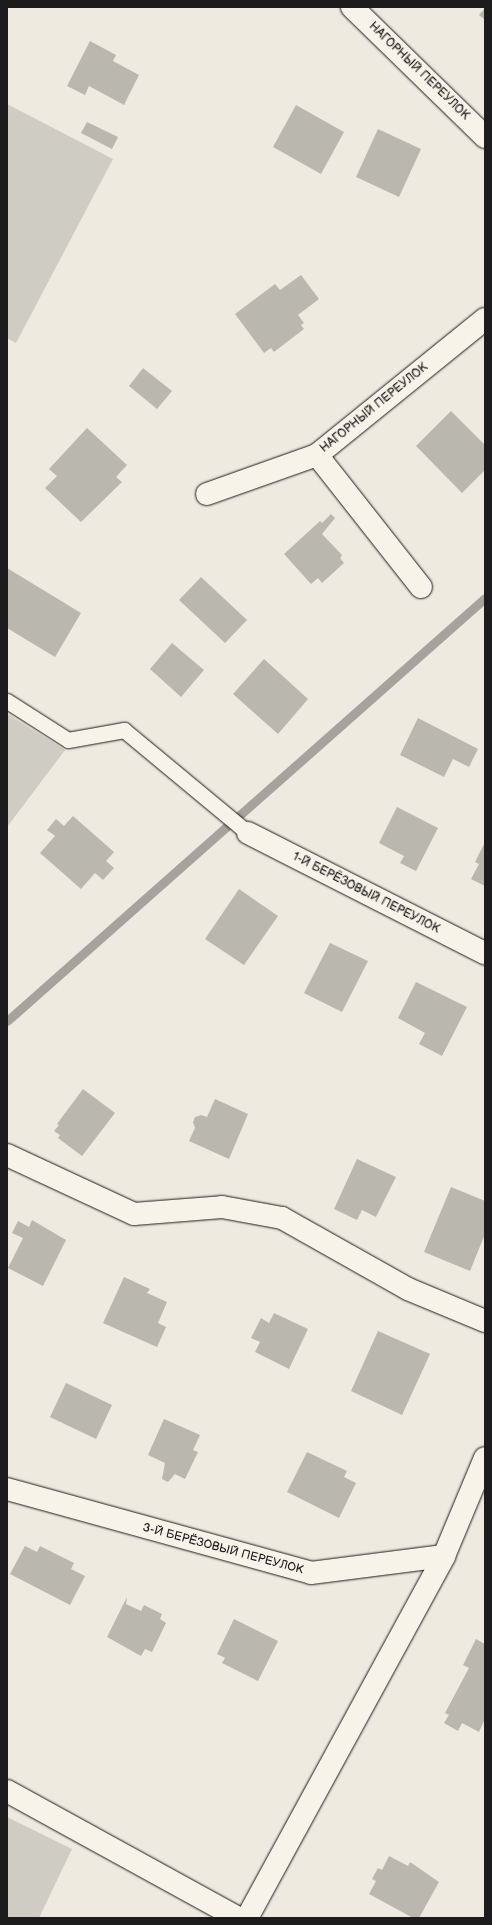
<!DOCTYPE html>
<html>
<head>
<meta charset="utf-8">
<style>
	body { margin:0 }
	#map { position:relative; width:492px; height:1925px; overflow:hidden; background:#eeeae0; font-family:"Balsamiq Sans",sans-serif }
	div>[style] { position:absolute }
	.green>* { inset:0; background:#cfccc3 }
	.stream>* { height:9px; margin:-4.5px; padding:0 4.5px; transform-origin:4.5px; border-radius:4.5px; background:#a6a39d }
	.building>* { inset:0; background:#bab7af }
	.roads { filter:drop-shadow(0 0 1px #1c1c1c) drop-shadow(0 0 1px #1c1c1c) }
	.service>* { height:15px; margin:-7.5px; padding:0 7.5px; transform-origin:7.5px; border-radius:7.5px; background:#f7f3e8 }
	.minor>* { height:22px; margin:-11px; padding:0 11px; transform-origin:11px; border-radius:11px; background:#f7f3e8 }
	span { translate:-50% -50%; white-space:nowrap; text-align:center; line-height:1.15; -webkit-text-stroke:3.5px #f7f3e8; paint-order:stroke }
	.street-label { font-size:12px; color:#1c1c1c }
	.frame { position:absolute; inset:0; border:8px solid #1c1c1c; pointer-events:none }
</style>
</head>
<body>
<div id="map">
	<div class="green">
		<div style="clip-path:polygon(7px 104px,113px 159px,16px 343px,7px 338px)"></div>
		<div style="clip-path:polygon(7px 714px,65px 750px,7px 827px)"></div>
		<div style="clip-path:polygon(7px 1817px,72px 1849px,39px 1918px,7px 1918px)"></div>
	</div>
	<div class="stream">
		<div style="left:7px;top:1021px;width:638px;rotate:-41.51deg"></div>
	</div>
	<div class="building">
		<div style="clip-path:polygon(485px 8px,485px 20px,479px 15px)"></div>
		<div style="clip-path:polygon(90px 41px,116px 55px,113px 61px,139px 75px,124px 105px,89px 86px,85px 95px,67px 86px)"></div>
		<div style="clip-path:polygon(296px 105px,344px 132px,321px 174px,273px 147px)"></div>
		<div style="clip-path:polygon(87px 122px,118px 137px,112px 149px,81px 133px)"></div>
		<div style="clip-path:polygon(378px 129px,421px 149px,399px 197px,356px 177px)"></div>
		<div style="clip-path:polygon(301px 275px,319px 299px,298px 315px,304px 323px,301px 325px,304px 329px,274px 352px,271px 348px,264px 353px,235px 314px,275px 284px,280px 290px)"></div>
		<div style="clip-path:polygon(143px 368px,172px 391px,157px 409px,129px 386px)"></div>
		<div style="clip-path:polygon(451px 411px,485px 445px,485px 470px,462px 493px,416px 446px)"></div>
		<div style="clip-path:polygon(87px 428px,127px 465px,116px 477px,122px 482px,81px 522px,45px 488px,57px 476px,49px 469px)"></div>
		<div style="clip-path:polygon(331px 514px,335px 518px,322px 534px,342px 555px,340px 558px,344px 563px,322px 583px,318px 578px,311px 584px,284px 554px,320px 521px,322px 523px)"></div>
		<div style="clip-path:polygon(7px 568px,81px 613px,55px 657px,7px 628px)"></div>
		<div style="clip-path:polygon(201px 577px,247px 620px,225px 643px,179px 600px)"></div>
		<div style="clip-path:polygon(172px 643px,204px 670px,181px 697px,150px 669px)"></div>
		<div style="clip-path:polygon(264px 659px,308px 699px,278px 734px,233px 694px)"></div>
		<div style="clip-path:polygon(418px 718px,478px 749px,469px 767px,453px 759px,444px 777px,400px 755px)"></div>
		<div style="clip-path:polygon(397px 807px,438px 828px,416px 871px,400px 863px,404px 856px,379px 843px)"></div>
		<div style="clip-path:polygon(73px 816px,114px 852px,106px 861px,114px 868px,103px 880px,95px 873px,81px 889px,40px 853px,55px 836px,47px 830px,56px 819px,64px 826px)"></div>
		<div style="clip-path:polygon(485px 842px,485px 886px,471px 879px,479px 864px,475px 862px)"></div>
		<div style="clip-path:polygon(239px 889px,278px 916px,244px 965px,205px 939px)"></div>
		<div style="clip-path:polygon(330px 943px,368px 961px,342px 1012px,304px 993px)"></div>
		<div style="clip-path:polygon(416px 982px,467px 1007px,442px 1056px,419px 1044px,425px 1033px,398px 1018px)"></div>
		<div style="clip-path:polygon(83px 1089px,115px 1113px,82px 1156px,58px 1138px,60px 1135px,54px 1131px,59px 1125px,57px 1124px)"></div>
		<div style="clip-path:polygon(215px 1099px,248px 1114px,229px 1159px,189px 1141px,195px 1128px,193px 1122px,195px 1117px,201px 1115px,207px 1117px)"></div>
		<div style="clip-path:polygon(357px 1159px,396px 1177px,376px 1217px,362px 1210px,357px 1220px,334px 1209px)"></div>
		<div style="clip-path:polygon(451px 1187px,485px 1201px,485px 1234px,470px 1271px,424px 1252px)"></div>
		<div style="clip-path:polygon(32px 1220px,66px 1240px,43px 1286px,8px 1268px,23px 1238px,12px 1233px,18px 1221px,29px 1227px)"></div>
		<div style="clip-path:polygon(124px 1277px,150px 1289px,147px 1293px,167px 1302px,158px 1323px,166px 1327px,157px 1347px,103px 1323px)"></div>
		<div style="clip-path:polygon(274px 1313px,308px 1329px,289px 1369px,255px 1352px,260px 1342px,251px 1338px,261px 1318px,269px 1323px)"></div>
		<div style="clip-path:polygon(378px 1331px,430px 1354px,402px 1415px,351px 1391px)"></div>
		<div style="clip-path:polygon(66px 1383px,112px 1405px,96px 1439px,50px 1417px)"></div>
		<div style="clip-path:polygon(164px 1419px,200px 1435px,193px 1450px,198px 1452px,185px 1479px,175px 1474px,168px 1482px,162px 1479px,165px 1463px,148px 1455px)"></div>
		<div style="clip-path:polygon(307px 1452px,347px 1471px,344px 1477px,356px 1483px,339px 1518px,287px 1492px)"></div>
		<div style="clip-path:polygon(25px 1546px,37px 1552px,40px 1546px,74px 1563px,71px 1569px,85px 1576px,70px 1605px,10px 1574px)"></div>
		<div style="clip-path:polygon(127px 1597px,126px 1604px,141px 1611px,144px 1605px,162px 1614px,160px 1619px,166px 1623px,152px 1652px,145px 1649px,141px 1656px,107px 1637px)"></div>
		<div style="clip-path:polygon(234px 1619px,278px 1641px,258px 1681px,222px 1663px,225px 1658px,217px 1654px)"></div>
		<div style="clip-path:polygon(476px 1639px,485px 1644px,485px 1719px,479px 1732px,462px 1723px,458px 1731px,444px 1723px,449px 1715px,445px 1713px,469px 1668px,463px 1665px)"></div>
		<div style="clip-path:polygon(389px 1856px,408px 1866px,410px 1862px,439px 1882px,419px 1918px,413px 1918px,369px 1894px,376px 1881px,372px 1879px,378px 1868px,382px 1870px)"></div>
	</div>
	<div class="roads">
		<div class="service">
			<div style="left:7px;top:701px;width:72px;rotate:32.6deg"></div>
			<div style="left:68px;top:740px;width:57px;rotate:-10.1deg"></div>
			<div style="left:124px;top:730px;width:161px;rotate:39.7deg"></div>
		</div>
		<div class="minor">
			<div style="left:352px;top:7px;width:186px;rotate:44.3deg"></div>
			<div style="left:317px;top:455px;width:168px;rotate:51.8deg"></div>
			<div style="left:207px;top:494px;width:117px;rotate:-19.5deg"></div>
			<div style="left:317px;top:455px;width:216px;rotate:-39deg"></div>
			<div style="left:248px;top:833px;width:266px;rotate:26.9deg"></div>
			<div style="left:7px;top:1155px;width:140px;rotate:24.9deg"></div>
			<div style="left:134px;top:1214px;width:88px;rotate:-4.5deg"></div>
			<div style="left:222px;top:1207px;width:61px;rotate:10.4deg"></div>
			<div style="left:282px;top:1218px;width:145px;rotate:29.4deg"></div>
			<div style="left:408px;top:1289px;width:83px;rotate:22.6deg"></div>
			<div style="left:7px;top:1489px;width:315px;rotate:15.4deg"></div>
			<div style="left:311px;top:1573px;width:134px;rotate:-7.3deg"></div>
			<div style="left:7px;top:1791px;width:264px;rotate:28.8deg"></div>
			<div style="left:247px;top:1918px;width:412px;rotate:-61.4deg"></div>
			<div style="left:444px;top:1556px;width:106px;rotate:-67.3deg"></div>
		</div>
	</div>
	<div class="street-label">
		<span style="left:419px;top:71px;rotate:44deg">НАГОРНЫЙ ПЕРЕУЛОК</span>
		<span style="left:374px;top:408px;rotate:-39deg">НАГОРНЫЙ ПЕРЕУЛОК</span>
		<span style="left:366px;top:893px;rotate:27deg">1-Й БЕРЁЗОВЫЙ ПЕРЕУЛОК</span>
		<span style="left:223px;top:1549px;rotate:15deg">3-Й БЕРЁЗОВЫЙ ПЕРЕУЛОК</span>
	</div>
	<div class="frame"></div>
</div>
</body>
</html>
